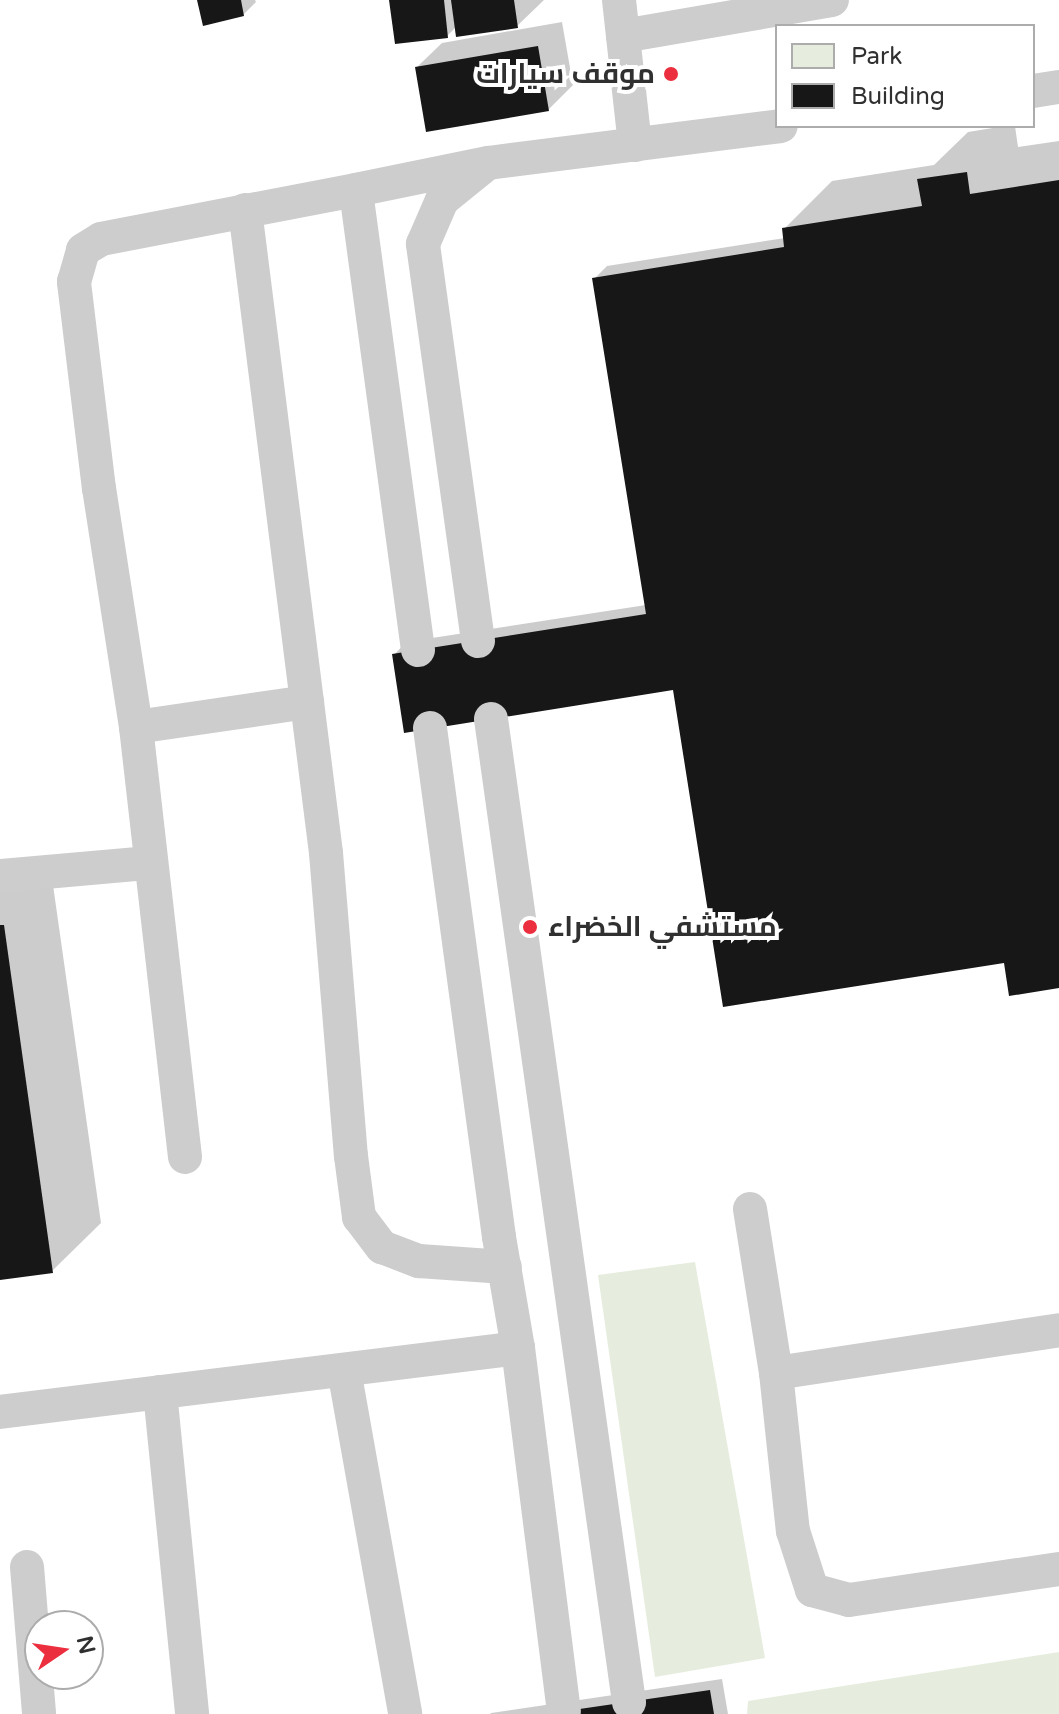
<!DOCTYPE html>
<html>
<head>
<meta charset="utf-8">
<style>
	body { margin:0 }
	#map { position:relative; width:1059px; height:1714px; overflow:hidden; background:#fff; font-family:"Varela Round",Cairo,sans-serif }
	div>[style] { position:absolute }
	.green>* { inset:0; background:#e6edde }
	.shadow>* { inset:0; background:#0003 }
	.building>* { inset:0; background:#171717 }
	.service>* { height:34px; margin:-17px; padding:0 17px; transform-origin:17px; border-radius:17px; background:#cdcdcd }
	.dots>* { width:22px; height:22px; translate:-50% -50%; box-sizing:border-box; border:4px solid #fff; border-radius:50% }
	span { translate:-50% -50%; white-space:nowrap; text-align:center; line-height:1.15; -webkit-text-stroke:8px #fff; paint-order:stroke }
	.poi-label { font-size:28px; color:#303030; font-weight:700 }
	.right { translate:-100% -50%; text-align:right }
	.left { translate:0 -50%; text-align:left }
	.legend { position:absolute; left:775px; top:24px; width:260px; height:104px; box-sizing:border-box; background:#fff; border:2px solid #acacac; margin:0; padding:10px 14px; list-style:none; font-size:24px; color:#303030 }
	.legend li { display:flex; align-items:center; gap:16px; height:40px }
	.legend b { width:40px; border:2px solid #acacac }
	.north { position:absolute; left:24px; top:1610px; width:80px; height:80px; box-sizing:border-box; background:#fff; border:2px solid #acacac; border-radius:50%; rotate:77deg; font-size:22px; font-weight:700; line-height:32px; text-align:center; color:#303030 }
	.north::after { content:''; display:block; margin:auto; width:28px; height:36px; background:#eb2f3e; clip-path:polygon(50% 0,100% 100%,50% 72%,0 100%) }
</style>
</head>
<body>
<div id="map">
	<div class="green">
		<div style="clip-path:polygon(695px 1262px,765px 1658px,655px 1677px,598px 1275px)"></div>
		<div style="clip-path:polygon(1059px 1652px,1059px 1714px,747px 1714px,748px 1701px)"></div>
	</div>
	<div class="shadow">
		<div style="clip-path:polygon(199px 0,255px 0,256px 2px,243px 15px)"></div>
		<div style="clip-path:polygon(391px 0,544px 0,517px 26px,456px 27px,447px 36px)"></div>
		<div style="clip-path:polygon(562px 22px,573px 85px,548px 110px,417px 67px,442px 43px)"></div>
		<div style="clip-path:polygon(1005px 126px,1015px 126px,1018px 147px,1059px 141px,1059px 986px,1005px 960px,675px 688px,394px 655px,406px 642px,646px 605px,595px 278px,607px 266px,785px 238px,784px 229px,832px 181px,934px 165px,968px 132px)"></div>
		<div style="clip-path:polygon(52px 878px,101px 1223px,52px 1271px,0 1278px,0 885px)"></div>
		<div style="clip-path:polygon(722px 1679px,728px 1714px,490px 1714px,491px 1713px)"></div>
	</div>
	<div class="building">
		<div style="clip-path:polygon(197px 0,241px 0,244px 16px,203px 26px)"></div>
		<div style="clip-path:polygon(389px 0,444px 0,448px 38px,395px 44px)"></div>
		<div style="clip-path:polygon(451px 0,514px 0,518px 28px,456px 37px)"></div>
		<div style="clip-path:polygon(538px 46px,549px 111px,426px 132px,415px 67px)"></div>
		<div style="clip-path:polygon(967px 172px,970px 194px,1059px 180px,1059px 988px,1009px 996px,1004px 963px,723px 1007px,673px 690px,404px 733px,392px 654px,646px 614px,592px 278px,784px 247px,782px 228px,922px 206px,917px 179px)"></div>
		<div style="clip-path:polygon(0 925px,4px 925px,53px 1273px,0 1280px)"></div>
		<div style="clip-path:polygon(710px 1690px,714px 1714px,559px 1714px,559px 1712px)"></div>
	</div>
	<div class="service">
		<div style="left:619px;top:0;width:146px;rotate:83.7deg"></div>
		<div style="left:623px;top:36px;width:212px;rotate:-9.8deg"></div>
		<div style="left:1033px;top:91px;width:26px;rotate:-9deg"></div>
		<div style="left:245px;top:210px;width:648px;rotate:82.82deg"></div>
		<div style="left:326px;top:853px;width:304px;rotate:85.3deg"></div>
		<div style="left:351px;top:1156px;width:62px;rotate:82.5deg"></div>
		<div style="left:359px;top:1217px;width:38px;rotate:53deg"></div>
		<div style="left:382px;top:1247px;width:40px;rotate:21deg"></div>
		<div style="left:419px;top:1261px;width:86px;rotate:4deg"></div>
		<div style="left:478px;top:641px;width:401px;rotate:-97.9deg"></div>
		<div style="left:423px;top:244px;width:48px;rotate:-66.6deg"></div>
		<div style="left:442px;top:200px;width:54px;rotate:-39deg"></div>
		<div style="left:418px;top:650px;width:464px;rotate:-97.7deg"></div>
		<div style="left:356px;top:190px;width:135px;rotate:-11.6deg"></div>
		<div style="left:488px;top:163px;width:295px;rotate:-7.2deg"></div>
		<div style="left:491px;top:719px;width:993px;rotate:82.01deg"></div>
		<div style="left:136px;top:727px;width:173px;rotate:-8.3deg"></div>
		<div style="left:430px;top:728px;width:514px;rotate:82.28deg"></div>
		<div style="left:499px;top:1237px;width:113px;rotate:80.3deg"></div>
		<div style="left:518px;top:1348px;width:366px;rotate:82.8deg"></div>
		<div style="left:0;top:876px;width:150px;rotate:-5deg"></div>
		<div style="left:185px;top:1157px;width:433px;rotate:-96.5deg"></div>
		<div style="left:136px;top:727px;width:241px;rotate:-98.8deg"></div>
		<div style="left:99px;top:489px;width:209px;rotate:-96.9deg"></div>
		<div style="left:74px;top:282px;width:33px;rotate:-74deg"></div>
		<div style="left:83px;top:250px;width:21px;rotate:-31deg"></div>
		<div style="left:101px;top:239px;width:260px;rotate:-10.9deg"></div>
		<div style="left:750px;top:1209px;width:166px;rotate:81deg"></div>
		<div style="left:776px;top:1373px;width:159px;rotate:83.9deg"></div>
		<div style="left:793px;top:1531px;width:62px;rotate:72.1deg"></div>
		<div style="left:812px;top:1590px;width:38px;rotate:15deg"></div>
		<div style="left:849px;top:1600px;width:212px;rotate:-8.4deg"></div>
		<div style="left:344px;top:1370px;width:349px;rotate:79.9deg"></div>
		<div style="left:776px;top:1373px;width:286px;rotate:-8.6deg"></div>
		<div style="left:160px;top:1392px;width:324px;rotate:84.3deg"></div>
		<div style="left:0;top:1412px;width:522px;rotate:-7.04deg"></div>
		<div style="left:27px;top:1567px;width:147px;rotate:85.3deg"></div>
	</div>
	<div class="dots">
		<div style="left:671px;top:74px;background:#eb2f3e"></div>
		<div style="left:530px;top:927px;background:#eb2f3e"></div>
	</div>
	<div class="poi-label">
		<span class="right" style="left:655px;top:74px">موقف سيارات</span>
		<span class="left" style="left:548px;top:927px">مستشفي الخضراء</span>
	</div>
	<ul class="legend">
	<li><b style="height:22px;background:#e6edde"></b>Park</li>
	<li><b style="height:22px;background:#171717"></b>Building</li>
	</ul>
	<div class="north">N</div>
</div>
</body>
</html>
